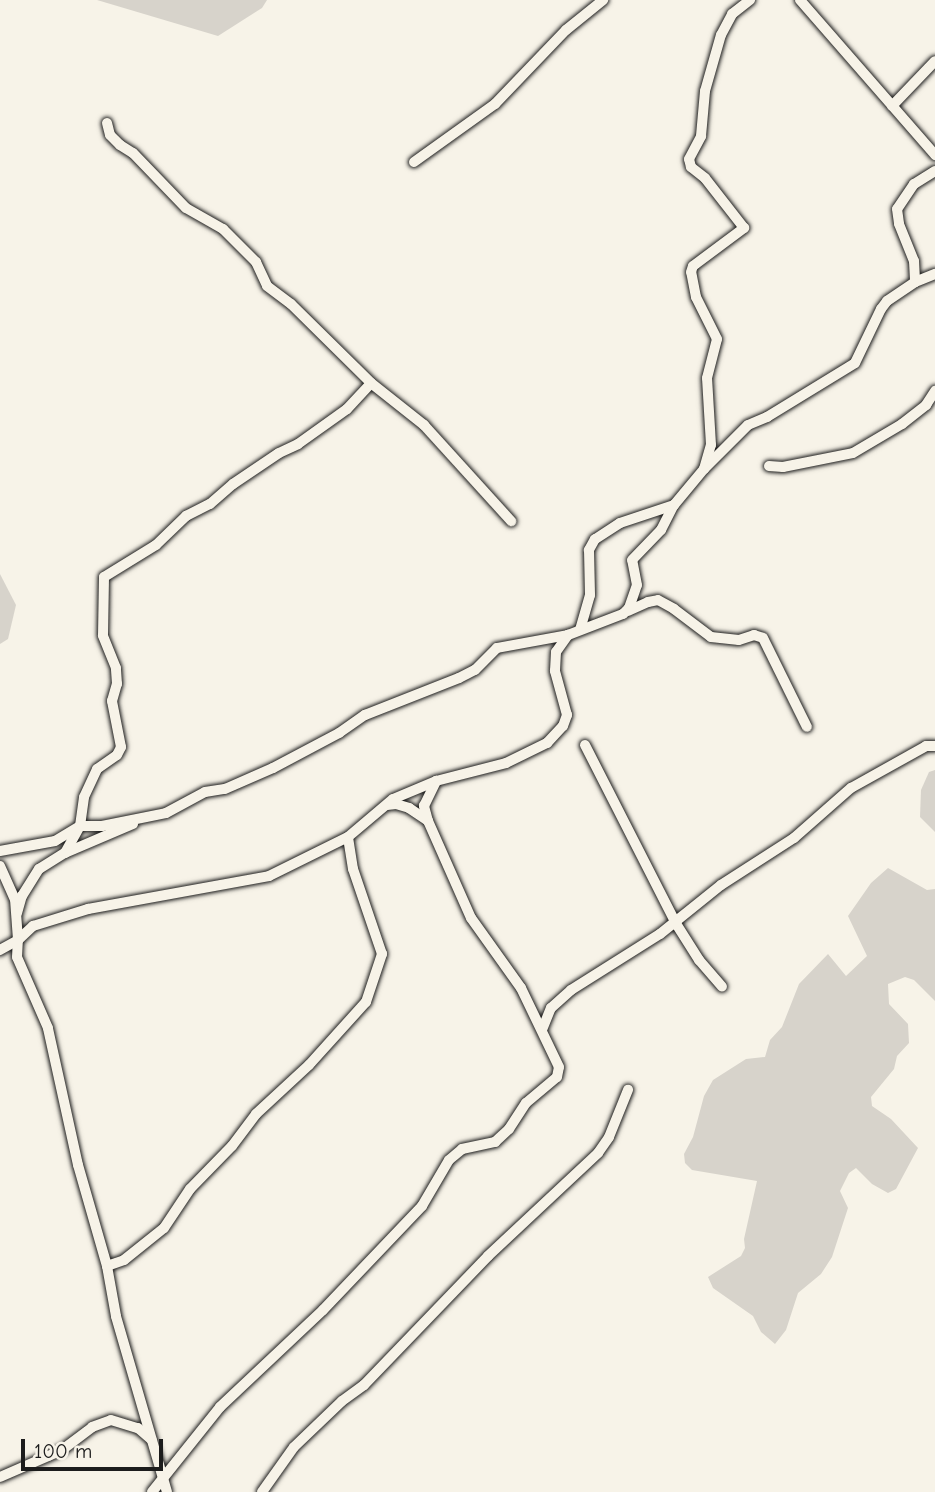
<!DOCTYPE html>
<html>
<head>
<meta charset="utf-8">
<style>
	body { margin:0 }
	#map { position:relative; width:935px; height:1492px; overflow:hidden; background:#f7f3e8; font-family:"Comic Neue",sans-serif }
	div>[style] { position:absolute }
	.green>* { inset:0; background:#d7d3cb }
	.roads { filter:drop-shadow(0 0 2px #1c1c1c) drop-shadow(0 0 2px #1c1c1c) }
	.minor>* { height:10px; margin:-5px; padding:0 5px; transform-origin:5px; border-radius:5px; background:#f7f3e8 }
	span { translate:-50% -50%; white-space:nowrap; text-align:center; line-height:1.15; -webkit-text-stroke:7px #f7f3e8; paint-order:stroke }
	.scale { position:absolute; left:21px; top:1439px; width:142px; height:32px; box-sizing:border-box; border:4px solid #1c1c1c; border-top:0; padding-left:9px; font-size:21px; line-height:24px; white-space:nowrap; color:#1c1c1c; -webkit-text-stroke:5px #f7f3e8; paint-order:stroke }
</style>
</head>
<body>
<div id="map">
	<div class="green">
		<div style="clip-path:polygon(97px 0,267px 0,262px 8px,218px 36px)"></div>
		<div style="clip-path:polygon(0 574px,16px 605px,8px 639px,0 644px)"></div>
		<div style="clip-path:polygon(935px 770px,935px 832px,920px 817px,921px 790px,929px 772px)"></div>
		<div style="clip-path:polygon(888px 868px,927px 890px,935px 889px,935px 1001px,914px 980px,905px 977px,888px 984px,889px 1004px,908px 1024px,909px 1043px,897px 1056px,894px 1069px,871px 1097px,872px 1106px,891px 1119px,918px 1148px,896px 1189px,888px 1193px,872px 1184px,856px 1168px,849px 1173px,840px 1191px,848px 1208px,832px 1257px,821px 1274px,798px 1293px,786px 1330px,775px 1344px,761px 1332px,753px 1316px,713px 1288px,708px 1277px,741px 1256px,745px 1248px,744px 1239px,757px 1181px,692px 1170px,685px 1163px,684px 1154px,693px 1137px,704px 1096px,713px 1080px,746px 1059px,765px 1057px,770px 1040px,782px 1027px,799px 984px,828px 954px,846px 976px,867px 956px,848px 916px,871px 883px)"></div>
	</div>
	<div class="roads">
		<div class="minor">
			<div style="left:800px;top:0;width:206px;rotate:48.9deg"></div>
			<div style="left:892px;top:106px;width:62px;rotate:-46.3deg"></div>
			<div style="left:107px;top:123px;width:12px;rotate:76deg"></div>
			<div style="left:110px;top:135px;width:14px;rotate:45deg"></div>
			<div style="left:120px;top:145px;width:15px;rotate:32deg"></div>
			<div style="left:133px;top:153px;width:76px;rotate:46.1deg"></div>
			<div style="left:186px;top:208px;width:43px;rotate:29.6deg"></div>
			<div style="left:223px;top:229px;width:47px;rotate:45deg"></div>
			<div style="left:256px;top:262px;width:26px;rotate:65deg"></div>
			<div style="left:267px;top:286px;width:30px;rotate:37deg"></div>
			<div style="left:291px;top:304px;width:112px;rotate:44.6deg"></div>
			<div style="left:371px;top:383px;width:68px;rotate:38.4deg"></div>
			<div style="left:424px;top:425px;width:130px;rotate:47.8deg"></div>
			<div style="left:414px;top:162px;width:100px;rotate:-35.6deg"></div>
			<div style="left:495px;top:104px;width:103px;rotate:-46.2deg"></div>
			<div style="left:566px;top:30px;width:48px;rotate:-39deg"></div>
			<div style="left:935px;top:171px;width:25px;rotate:148deg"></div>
			<div style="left:914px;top:184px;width:30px;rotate:124deg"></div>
			<div style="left:897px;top:209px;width:15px;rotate:82deg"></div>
			<div style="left:899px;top:224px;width:40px;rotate:68deg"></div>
			<div style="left:914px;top:261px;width:21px;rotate:87deg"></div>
			<div style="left:915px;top:282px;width:22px;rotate:-22deg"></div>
			<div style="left:769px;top:466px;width:14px;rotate:4deg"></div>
			<div style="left:783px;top:467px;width:71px;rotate:-11.3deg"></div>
			<div style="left:853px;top:453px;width:57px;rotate:-30.6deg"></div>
			<div style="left:902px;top:424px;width:31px;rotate:-38deg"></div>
			<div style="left:926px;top:405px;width:17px;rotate:-57deg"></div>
			<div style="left:704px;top:469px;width:25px;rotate:-74deg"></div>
			<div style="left:711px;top:445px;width:67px;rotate:-93.4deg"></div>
			<div style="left:707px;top:378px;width:40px;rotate:-75.6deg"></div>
			<div style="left:717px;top:339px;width:47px;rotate:-116.6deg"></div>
			<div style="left:696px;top:297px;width:25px;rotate:-101deg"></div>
			<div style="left:691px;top:272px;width:6px;rotate:-72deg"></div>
			<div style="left:693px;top:266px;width:64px;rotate:-36.7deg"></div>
			<div style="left:744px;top:228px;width:63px;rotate:-128deg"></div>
			<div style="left:705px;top:178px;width:18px;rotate:-142deg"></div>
			<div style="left:691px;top:167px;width:8px;rotate:-104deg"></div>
			<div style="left:689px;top:159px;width:26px;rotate:-62deg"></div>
			<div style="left:701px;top:136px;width:45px;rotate:-84.9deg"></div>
			<div style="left:705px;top:91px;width:58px;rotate:-74.1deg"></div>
			<div style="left:721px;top:35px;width:24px;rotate:-62deg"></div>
			<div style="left:732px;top:14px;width:23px;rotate:-38deg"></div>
			<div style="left:674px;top:505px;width:47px;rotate:-50.2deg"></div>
			<div style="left:704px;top:469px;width:62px;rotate:-45deg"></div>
			<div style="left:748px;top:425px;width:21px;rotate:-23deg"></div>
			<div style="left:767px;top:417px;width:103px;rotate:-31.5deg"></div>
			<div style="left:855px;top:363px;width:60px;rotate:-64.3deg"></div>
			<div style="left:881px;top:309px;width:10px;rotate:-53deg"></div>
			<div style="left:887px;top:301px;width:34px;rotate:-34deg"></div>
			<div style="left:628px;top:611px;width:22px;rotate:-24deg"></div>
			<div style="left:648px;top:602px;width:10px;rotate:-11deg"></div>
			<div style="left:658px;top:600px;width:18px;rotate:29deg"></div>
			<div style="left:674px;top:609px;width:46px;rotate:37.1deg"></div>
			<div style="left:711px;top:637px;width:28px;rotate:6deg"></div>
			<div style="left:739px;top:640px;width:16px;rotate:-18deg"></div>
			<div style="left:754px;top:635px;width:9px;rotate:18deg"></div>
			<div style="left:763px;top:638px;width:99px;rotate:63.7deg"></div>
			<div style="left:585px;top:745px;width:199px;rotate:63deg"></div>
			<div style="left:675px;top:922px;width:45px;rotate:57.7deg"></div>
			<div style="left:699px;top:960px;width:35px;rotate:49deg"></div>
			<div style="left:387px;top:805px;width:9px;rotate:-6deg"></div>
			<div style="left:396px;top:804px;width:14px;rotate:17deg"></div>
			<div style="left:409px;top:808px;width:23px;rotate:34deg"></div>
			<div style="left:0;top:851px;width:56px;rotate:-10.3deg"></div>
			<div style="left:55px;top:841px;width:29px;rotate:-31deg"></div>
			<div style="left:80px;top:826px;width:22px"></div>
			<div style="left:102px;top:826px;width:65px;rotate:-11.5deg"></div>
			<div style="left:166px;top:813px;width:44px;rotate:-28.3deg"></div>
			<div style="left:205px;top:792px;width:20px;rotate:-9deg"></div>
			<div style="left:225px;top:789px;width:52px;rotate:-23.6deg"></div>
			<div style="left:273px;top:768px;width:75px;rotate:-27.9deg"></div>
			<div style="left:339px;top:733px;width:32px;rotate:-35deg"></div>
			<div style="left:365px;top:715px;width:101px;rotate:-21.5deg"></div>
			<div style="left:459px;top:678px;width:18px;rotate:-27deg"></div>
			<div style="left:475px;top:670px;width:31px;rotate:-45deg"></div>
			<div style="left:497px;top:648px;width:72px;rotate:-10.4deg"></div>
			<div style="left:65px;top:853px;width:74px;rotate:-23.1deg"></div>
			<div style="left:0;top:866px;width:36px;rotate:66deg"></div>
			<div style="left:15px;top:899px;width:41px;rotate:85.8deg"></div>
			<div style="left:18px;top:940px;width:21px;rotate:151deg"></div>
			<div style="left:17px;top:913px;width:18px;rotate:-74deg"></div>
			<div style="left:22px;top:896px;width:32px;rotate:-58deg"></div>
			<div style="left:39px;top:869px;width:31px;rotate:-32deg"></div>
			<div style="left:65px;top:853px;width:31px;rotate:-61deg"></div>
			<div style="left:80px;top:826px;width:29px;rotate:-82deg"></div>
			<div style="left:84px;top:797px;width:31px;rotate:-65deg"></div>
			<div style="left:97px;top:769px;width:24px;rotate:-35deg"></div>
			<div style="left:117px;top:755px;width:9px;rotate:-63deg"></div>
			<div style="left:121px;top:747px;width:47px;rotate:-101.1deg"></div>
			<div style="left:112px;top:701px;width:18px;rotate:-74deg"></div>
			<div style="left:117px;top:684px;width:16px;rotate:-94deg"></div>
			<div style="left:116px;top:668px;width:35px;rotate:-112deg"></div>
			<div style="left:103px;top:635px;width:58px;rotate:-89deg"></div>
			<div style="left:104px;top:577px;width:61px;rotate:-31.6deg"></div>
			<div style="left:156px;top:545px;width:42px;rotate:-44deg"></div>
			<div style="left:186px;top:516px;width:27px;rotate:-27deg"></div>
			<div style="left:210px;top:504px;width:30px;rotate:-41deg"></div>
			<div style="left:233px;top:484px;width:55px;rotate:-34deg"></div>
			<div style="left:279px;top:453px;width:21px;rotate:-25deg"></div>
			<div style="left:298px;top:444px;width:60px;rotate:-35.5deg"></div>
			<div style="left:347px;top:409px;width:35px;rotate:-47deg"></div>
			<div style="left:542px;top:1030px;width:24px;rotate:-68deg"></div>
			<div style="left:551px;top:1008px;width:27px;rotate:-42deg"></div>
			<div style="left:571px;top:990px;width:105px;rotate:-32.2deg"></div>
			<div style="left:660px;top:934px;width:78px;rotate:-38.8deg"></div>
			<div style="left:721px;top:885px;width:87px;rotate:-32.8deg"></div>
			<div style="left:794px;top:838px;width:76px;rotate:-41.3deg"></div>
			<div style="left:851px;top:788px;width:86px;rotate:-29.2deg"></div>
			<div style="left:926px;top:746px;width:9px"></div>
			<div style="left:107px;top:1266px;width:18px;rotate:-19deg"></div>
			<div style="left:124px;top:1260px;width:51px;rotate:-38.7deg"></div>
			<div style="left:164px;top:1228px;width:47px;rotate:-56.3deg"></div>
			<div style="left:190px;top:1189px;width:60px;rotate:-45.7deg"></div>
			<div style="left:232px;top:1146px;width:40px;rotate:-53deg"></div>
			<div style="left:256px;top:1114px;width:72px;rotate:-42.8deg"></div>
			<div style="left:309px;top:1065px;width:85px;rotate:-47.9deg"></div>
			<div style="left:366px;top:1002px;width:51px;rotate:-71.6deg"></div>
			<div style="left:382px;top:954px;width:90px;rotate:-108.8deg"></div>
			<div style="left:353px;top:869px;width:32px;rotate:-99deg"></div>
			<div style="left:0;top:1477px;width:68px;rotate:-23.5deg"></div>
			<div style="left:62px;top:1450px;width:38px;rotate:-37deg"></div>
			<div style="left:92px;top:1427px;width:20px;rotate:-20deg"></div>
			<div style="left:111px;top:1420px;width:28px;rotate:17deg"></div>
			<div style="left:138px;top:1428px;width:18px;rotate:41deg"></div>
			<div style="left:152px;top:1492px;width:109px;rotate:-51.3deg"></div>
			<div style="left:220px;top:1407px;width:141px;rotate:-43.3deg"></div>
			<div style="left:323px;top:1310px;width:144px;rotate:-46.4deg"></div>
			<div style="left:422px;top:1206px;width:53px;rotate:-59.6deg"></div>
			<div style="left:449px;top:1160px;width:17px;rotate:-40deg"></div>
			<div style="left:462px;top:1149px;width:34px;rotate:-12deg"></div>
			<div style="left:495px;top:1142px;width:19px;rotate:-43deg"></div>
			<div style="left:509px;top:1129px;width:31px;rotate:-57deg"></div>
			<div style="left:526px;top:1103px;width:40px;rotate:-40deg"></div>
			<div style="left:557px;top:1077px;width:10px;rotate:-79deg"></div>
			<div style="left:559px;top:1067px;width:88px;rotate:-115.7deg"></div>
			<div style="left:521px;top:988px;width:86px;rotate:-125.5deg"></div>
			<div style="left:471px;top:918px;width:106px;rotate:-113.9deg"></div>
			<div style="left:428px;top:821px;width:16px;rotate:-105deg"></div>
			<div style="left:424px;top:806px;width:28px;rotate:-64deg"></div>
			<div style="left:167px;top:1492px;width:183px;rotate:-106.2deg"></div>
			<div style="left:116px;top:1316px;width:51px;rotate:-100.2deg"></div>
			<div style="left:107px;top:1266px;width:105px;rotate:-106deg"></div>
			<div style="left:78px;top:1165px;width:140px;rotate:-102.4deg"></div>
			<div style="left:48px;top:1028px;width:77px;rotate:-113.6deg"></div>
			<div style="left:17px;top:957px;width:17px;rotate:-87deg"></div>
			<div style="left:18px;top:940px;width:21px;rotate:-43deg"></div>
			<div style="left:33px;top:926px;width:58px;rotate:-17.2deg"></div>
			<div style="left:88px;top:909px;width:184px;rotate:-10.3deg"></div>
			<div style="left:269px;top:876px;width:88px;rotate:-26.3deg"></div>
			<div style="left:348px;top:837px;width:59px;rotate:-40.2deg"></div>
			<div style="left:393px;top:799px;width:47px;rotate:-22.7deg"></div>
			<div style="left:436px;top:781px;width:72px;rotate:-14.4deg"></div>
			<div style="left:506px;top:763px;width:46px;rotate:-26deg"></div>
			<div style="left:547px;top:743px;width:23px;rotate:-47deg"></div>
			<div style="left:563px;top:726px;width:12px;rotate:-70deg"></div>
			<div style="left:567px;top:715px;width:46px;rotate:-105.3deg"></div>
			<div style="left:555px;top:671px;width:19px;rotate:-87deg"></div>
			<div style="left:556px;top:652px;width:21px;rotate:-55deg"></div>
			<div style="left:568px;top:635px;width:59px;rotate:-20.9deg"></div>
			<div style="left:623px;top:614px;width:8px;rotate:-45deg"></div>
			<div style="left:629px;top:608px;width:24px;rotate:-71deg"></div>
			<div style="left:637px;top:585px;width:25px;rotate:-101deg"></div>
			<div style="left:632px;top:560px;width:42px;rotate:-46deg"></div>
			<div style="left:661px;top:530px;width:28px;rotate:-63deg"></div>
			<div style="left:674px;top:505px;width:57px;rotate:161.6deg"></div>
			<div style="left:620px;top:523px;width:30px;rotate:147deg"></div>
			<div style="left:595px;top:539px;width:13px;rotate:119deg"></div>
			<div style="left:589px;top:550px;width:45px;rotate:88.7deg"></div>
			<div style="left:590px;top:595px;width:35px;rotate:106deg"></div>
			<div style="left:262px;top:1492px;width:55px;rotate:-54.6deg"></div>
			<div style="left:294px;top:1447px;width:66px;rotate:-43.8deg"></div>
			<div style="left:342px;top:1401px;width:27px;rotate:-36deg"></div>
			<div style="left:364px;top:1385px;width:179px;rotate:-46.1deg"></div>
			<div style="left:488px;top:1256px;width:151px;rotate:-43.1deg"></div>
			<div style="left:598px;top:1153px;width:19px;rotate:-55deg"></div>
			<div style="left:609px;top:1137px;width:51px;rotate:-68deg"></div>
		</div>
	</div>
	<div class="scale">100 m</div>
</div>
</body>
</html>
